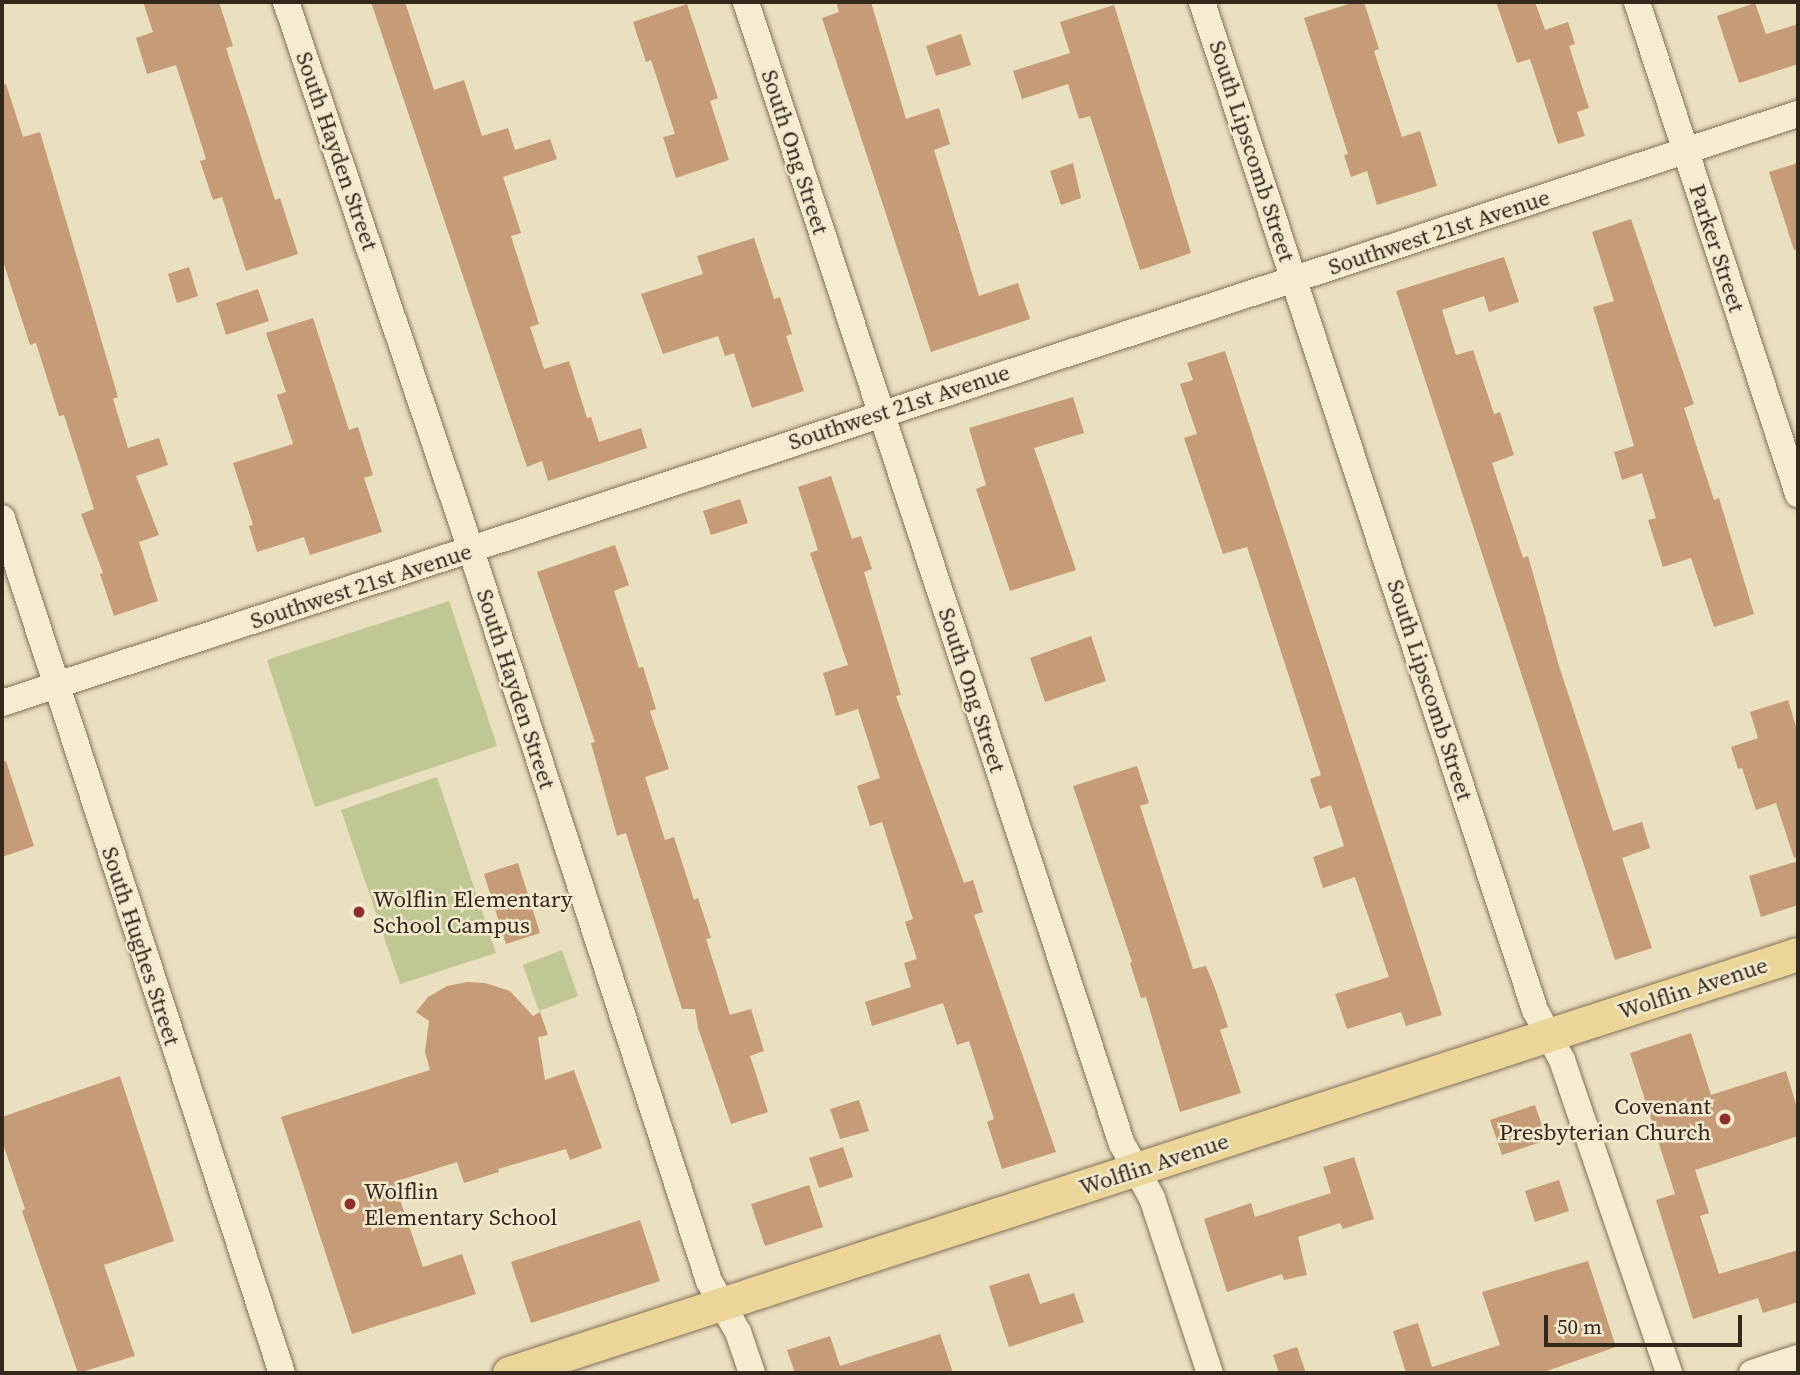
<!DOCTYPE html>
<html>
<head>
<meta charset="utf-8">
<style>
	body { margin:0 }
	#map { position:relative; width:1800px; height:1375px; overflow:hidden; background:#eadfbf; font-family:"Source Serif 4",serif }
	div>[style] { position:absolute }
	.green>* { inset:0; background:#bfc794 }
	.building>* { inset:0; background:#c69b77 }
	.roads { filter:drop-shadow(0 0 2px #827059) drop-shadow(0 0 2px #827059) }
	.minor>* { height:26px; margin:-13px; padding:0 13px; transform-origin:13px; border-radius:13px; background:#f6ecd1 }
	.major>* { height:33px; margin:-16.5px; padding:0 16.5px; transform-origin:16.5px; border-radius:16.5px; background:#ecd598 }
	.dots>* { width:19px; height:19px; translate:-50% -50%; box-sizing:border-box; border:4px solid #f2e9ce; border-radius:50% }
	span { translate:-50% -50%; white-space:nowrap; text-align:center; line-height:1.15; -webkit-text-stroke:5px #f2e9ce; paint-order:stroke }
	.street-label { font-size:23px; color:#32281c }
	.poi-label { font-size:23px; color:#32281c }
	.left { translate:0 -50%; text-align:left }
	.right { translate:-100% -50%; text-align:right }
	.frame { position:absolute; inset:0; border:4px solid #32281c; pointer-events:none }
	.scale { position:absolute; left:1544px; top:1315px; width:198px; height:32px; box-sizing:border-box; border:4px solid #32281c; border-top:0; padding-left:9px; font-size:21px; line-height:24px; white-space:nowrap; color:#32281c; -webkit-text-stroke:5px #f2e9ce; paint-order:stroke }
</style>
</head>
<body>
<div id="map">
	<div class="green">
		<div style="clip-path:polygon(449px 601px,497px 746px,315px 807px,267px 660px)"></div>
		<div style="clip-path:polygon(437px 777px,496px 953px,400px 984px,341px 810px)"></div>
		<div style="clip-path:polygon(562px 950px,578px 996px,539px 1011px,523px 965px)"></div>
	</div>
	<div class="building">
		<div style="clip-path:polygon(143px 2px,219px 2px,233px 46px,226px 48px,275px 200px,280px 198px,298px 254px,246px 271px,222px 197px,213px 200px,200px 161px,206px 159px,176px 65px,147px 74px,136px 38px,153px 32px)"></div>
		<div style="clip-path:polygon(371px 2px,405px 2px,434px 90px,464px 80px,482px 136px,508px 128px,515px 150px,550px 139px,557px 159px,503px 177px,521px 233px,511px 236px,539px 324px,530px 327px,544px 369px,569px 361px,587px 418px,591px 417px,599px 442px,641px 428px,647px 448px,548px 481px,542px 461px,527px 467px)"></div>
		<div style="clip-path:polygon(836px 2px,871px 2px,906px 119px,939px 108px,950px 144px,934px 150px,979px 296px,1018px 283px,1030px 319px,931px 352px,822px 18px,839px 12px)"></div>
		<div style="clip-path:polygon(1355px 2px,1364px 2px,1379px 49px,1374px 51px,1402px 137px,1420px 131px,1437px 186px,1377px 205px,1367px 171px,1351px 177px,1344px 155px,1348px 154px,1304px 18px)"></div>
		<div style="clip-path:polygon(1496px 2px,1535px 2px,1545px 30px,1568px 22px,1575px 44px,1569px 46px,1589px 108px,1577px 112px,1585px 136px,1558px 144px,1530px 59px,1517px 63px)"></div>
		<div style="clip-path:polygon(1755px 3px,1766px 34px,1798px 24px,1798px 64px,1739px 83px,1717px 16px)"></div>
		<div style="clip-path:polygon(687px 4px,718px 98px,710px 101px,729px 160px,676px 178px,663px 137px,675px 134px,651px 60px,646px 62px,633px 22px)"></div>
		<div style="clip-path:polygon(1114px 5px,1191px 253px,1140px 270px,1090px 116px,1079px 119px,1068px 84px,1022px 99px,1013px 71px,1070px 53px,1060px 22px)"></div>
		<div style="clip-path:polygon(961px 34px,971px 65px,936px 76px,926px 46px)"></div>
		<div style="clip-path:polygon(6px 84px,23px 137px,40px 132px,118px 397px,113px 399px,128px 448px,159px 438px,168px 465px,136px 476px,159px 535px,139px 542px,158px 601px,114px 616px,100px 574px,103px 573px,81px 514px,94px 509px,64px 415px,59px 416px,36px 343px,30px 345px,2px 258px,2px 85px)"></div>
		<div style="clip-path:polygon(1073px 163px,1081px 198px,1061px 205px,1050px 171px)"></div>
		<div style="clip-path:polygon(1798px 163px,1798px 249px,1794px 250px,1769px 172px)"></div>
		<div style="clip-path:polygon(1631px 219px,1694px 404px,1684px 408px,1714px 500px,1719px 498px,1754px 614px,1714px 627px,1691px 558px,1663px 567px,1648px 520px,1656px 518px,1642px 473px,1622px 480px,1614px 452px,1634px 446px,1593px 307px,1614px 301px,1592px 232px)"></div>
		<div style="clip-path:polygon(754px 238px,774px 299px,780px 297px,792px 334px,786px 336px,804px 391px,752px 408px,734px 353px,725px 356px,718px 336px,663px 354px,641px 294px,703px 274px,697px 256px)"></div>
		<div style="clip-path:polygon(1504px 257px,1519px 302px,1489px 312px,1484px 296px,1442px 310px,1456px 355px,1473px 350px,1494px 414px,1500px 412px,1514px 455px,1492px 463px,1523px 558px,1528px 556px,1559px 666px,1613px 831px,1642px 822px,1650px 848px,1622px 858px,1652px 948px,1615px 960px,1396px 291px)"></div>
		<div style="clip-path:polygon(189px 267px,198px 296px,177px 303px,168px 274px)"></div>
		<div style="clip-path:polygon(258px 289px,269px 321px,226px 335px,216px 303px)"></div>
		<div style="clip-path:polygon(313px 318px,349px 430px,358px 427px,373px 475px,364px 478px,382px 532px,310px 555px,304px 537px,257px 552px,249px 526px,253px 525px,233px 463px,293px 444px,277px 395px,286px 392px,266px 333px)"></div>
		<div style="clip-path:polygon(1225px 351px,1442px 1015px,1406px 1026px,1401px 1012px,1347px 1029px,1335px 994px,1389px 977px,1355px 877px,1323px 888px,1313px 857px,1344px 846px,1331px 805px,1320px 809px,1310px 779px,1321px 775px,1247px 547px,1223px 554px,1184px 438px,1197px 434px,1180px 384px,1193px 380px,1187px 363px)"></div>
		<div style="clip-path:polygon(1073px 397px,1084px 433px,1034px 448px,1076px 570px,1010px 591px,976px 489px,986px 485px,969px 428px)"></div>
		<div style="clip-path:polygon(831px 476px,852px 539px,861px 536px,872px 569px,864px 572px,901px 695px,896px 696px,964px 883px,973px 880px,983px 912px,974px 915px,1056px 1152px,1002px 1169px,987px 1122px,994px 1119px,969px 1041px,957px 1045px,943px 1003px,872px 1026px,865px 1002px,911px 987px,904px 963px,917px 959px,905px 922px,913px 919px,882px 822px,870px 826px,857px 786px,880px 778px,858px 709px,836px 716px,823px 673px,848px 665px,810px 553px,818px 550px,798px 487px)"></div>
		<div style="clip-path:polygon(740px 499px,748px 523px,711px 535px,703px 511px)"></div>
		<div style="clip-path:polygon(615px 545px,629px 585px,614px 591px,639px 668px,643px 667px,656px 709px,650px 711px,669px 769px,645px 777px,665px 840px,674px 837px,694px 900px,698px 898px,711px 938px,706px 939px,730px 1015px,751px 1009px,764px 1051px,750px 1056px,768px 1112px,731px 1124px,698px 1028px,695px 1009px,682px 1009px,626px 833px,617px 836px,591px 743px,595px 742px,537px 572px)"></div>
		<div style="clip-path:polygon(1091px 636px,1106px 681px,1045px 702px,1030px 658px)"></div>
		<div style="clip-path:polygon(1788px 700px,1798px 733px,1798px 857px,1794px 858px,1776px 803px,1756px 810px,1742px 768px,1738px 769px,1731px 747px,1758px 738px,1750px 712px)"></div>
		<div style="clip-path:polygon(2px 761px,6px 761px,34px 846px,2px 857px)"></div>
		<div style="clip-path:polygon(1137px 766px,1149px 803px,1140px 806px,1193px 969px,1206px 966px,1216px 991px,1228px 1027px,1220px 1030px,1241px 1093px,1180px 1112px,1146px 997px,1141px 998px,1130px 963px,1132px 962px,1073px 786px)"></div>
		<div style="clip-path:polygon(1798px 861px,1798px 905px,1761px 917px,1749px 876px)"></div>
		<div style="clip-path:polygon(518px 863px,540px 933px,506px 944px,484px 874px)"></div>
		<div style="clip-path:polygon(467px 982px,485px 983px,510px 991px,533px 1016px,540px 1012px,548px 1035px,538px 1037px,545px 1080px,574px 1070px,602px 1148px,570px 1160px,566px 1149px,498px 1169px,499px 1172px,464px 1183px,457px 1162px,394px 1182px,423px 1267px,462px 1254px,476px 1294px,352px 1334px,281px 1117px,430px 1070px,425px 1052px,429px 1021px,416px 1012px,428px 997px,447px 986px)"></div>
		<div style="clip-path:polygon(1691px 1033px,1711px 1095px,1786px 1071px,1798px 1111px,1798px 1136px,1695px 1170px,1709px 1213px,1700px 1216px,1719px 1274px,1798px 1250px,1798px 1302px,1763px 1313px,1758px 1298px,1693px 1319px,1656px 1200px,1675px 1194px,1630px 1053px)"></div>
		<div style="clip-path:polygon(120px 1076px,174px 1241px,104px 1265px,135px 1356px,78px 1373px,22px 1211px,25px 1209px,2px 1141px,2px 1117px)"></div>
		<div style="clip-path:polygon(859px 1100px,869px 1131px,840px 1139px,830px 1109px)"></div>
		<div style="clip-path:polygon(1535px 1105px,1547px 1140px,1502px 1155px,1490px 1120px)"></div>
		<div style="clip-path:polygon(843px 1147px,853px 1177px,819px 1188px,809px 1158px)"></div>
		<div style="clip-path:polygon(1354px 1157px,1374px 1219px,1343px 1229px,1340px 1223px,1298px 1237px,1307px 1275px,1284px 1280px,1282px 1274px,1227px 1292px,1204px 1219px,1251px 1203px,1255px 1217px,1331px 1193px,1323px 1167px)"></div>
		<div style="clip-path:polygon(1559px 1180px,1569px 1211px,1535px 1222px,1525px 1191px)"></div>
		<div style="clip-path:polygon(809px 1185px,823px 1227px,765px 1246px,751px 1204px)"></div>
		<div style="clip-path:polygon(640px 1220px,660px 1281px,531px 1323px,511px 1262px)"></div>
		<div style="clip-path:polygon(1588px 1261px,1616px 1347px,1541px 1373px,1406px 1373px,1393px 1331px,1418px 1323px,1432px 1367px,1500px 1345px,1482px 1292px)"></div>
		<div style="clip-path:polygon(1029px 1273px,1040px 1304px,1074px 1293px,1084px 1322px,1009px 1347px,989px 1286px)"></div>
		<div style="clip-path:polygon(940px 1334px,953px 1373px,795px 1373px,787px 1350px,830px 1336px,840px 1366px)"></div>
		<div style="clip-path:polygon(1297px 1347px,1306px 1373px,1279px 1373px,1273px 1355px)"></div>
	</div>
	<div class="roads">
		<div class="minor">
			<div style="left:286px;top:2px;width:578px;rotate:71.35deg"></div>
			<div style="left:471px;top:550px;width:769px;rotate:71.97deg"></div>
			<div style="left:709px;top:1281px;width:59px;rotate:60.4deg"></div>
			<div style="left:738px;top:1332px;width:43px;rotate:71.1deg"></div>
			<div style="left:746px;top:2px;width:1202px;rotate:71.78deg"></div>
			<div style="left:1122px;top:1144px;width:62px;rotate:60.9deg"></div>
			<div style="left:1152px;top:1198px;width:184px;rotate:71.7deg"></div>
			<div style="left:1202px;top:2px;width:1062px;rotate:71.72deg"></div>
			<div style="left:1535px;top:1010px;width:57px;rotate:61.6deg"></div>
			<div style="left:1562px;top:1060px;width:331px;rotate:71.1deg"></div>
			<div style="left:1637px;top:2px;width:518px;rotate:71.88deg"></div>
			<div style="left:2px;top:518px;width:900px;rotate:71.87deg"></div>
			<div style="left:2px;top:703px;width:1890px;rotate:-18.16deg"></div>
			<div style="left:1752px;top:1373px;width:48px;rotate:-18.1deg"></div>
		</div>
		<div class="major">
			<div style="left:509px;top:1373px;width:1355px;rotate:-18.01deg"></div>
		</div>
	</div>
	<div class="dots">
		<div style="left:359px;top:912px;background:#8d302d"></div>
		<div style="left:1725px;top:1119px;background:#8d302d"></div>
		<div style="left:350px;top:1204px;background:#8d302d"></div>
	</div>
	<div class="street-label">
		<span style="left:337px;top:151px;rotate:71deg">South Hayden Street</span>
		<span style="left:1252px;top:151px;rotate:72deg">South Lipscomb Street</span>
		<span style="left:795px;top:152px;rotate:72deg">South Ong Street</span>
		<span style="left:1439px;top:232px;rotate:-18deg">Southwest 21st Avenue</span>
		<span style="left:1717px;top:248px;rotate:72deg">Parker Street</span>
		<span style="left:899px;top:407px;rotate:-18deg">Southwest 21st Avenue</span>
		<span style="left:361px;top:586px;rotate:-18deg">Southwest 21st Avenue</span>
		<span style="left:516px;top:689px;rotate:72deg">South Hayden Street</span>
		<span style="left:972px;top:690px;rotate:72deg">South Ong Street</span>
		<span style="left:1430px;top:690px;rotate:72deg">South Lipscomb Street</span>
		<span style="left:141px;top:946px;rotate:72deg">South Hughes Street</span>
		<span style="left:1693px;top:988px;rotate:-18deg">Wolflin Avenue</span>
		<span style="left:1154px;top:1164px;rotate:-18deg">Wolflin Avenue</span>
	</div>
	<div class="poi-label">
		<span class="left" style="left:373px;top:912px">Wolflin Elementary<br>School Campus</span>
		<span class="right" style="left:1711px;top:1119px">Covenant<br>Presbyterian Church</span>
		<span class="left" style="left:364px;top:1204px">Wolflin<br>Elementary School</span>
	</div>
	<div class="frame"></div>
	<div class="scale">50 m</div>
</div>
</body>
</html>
